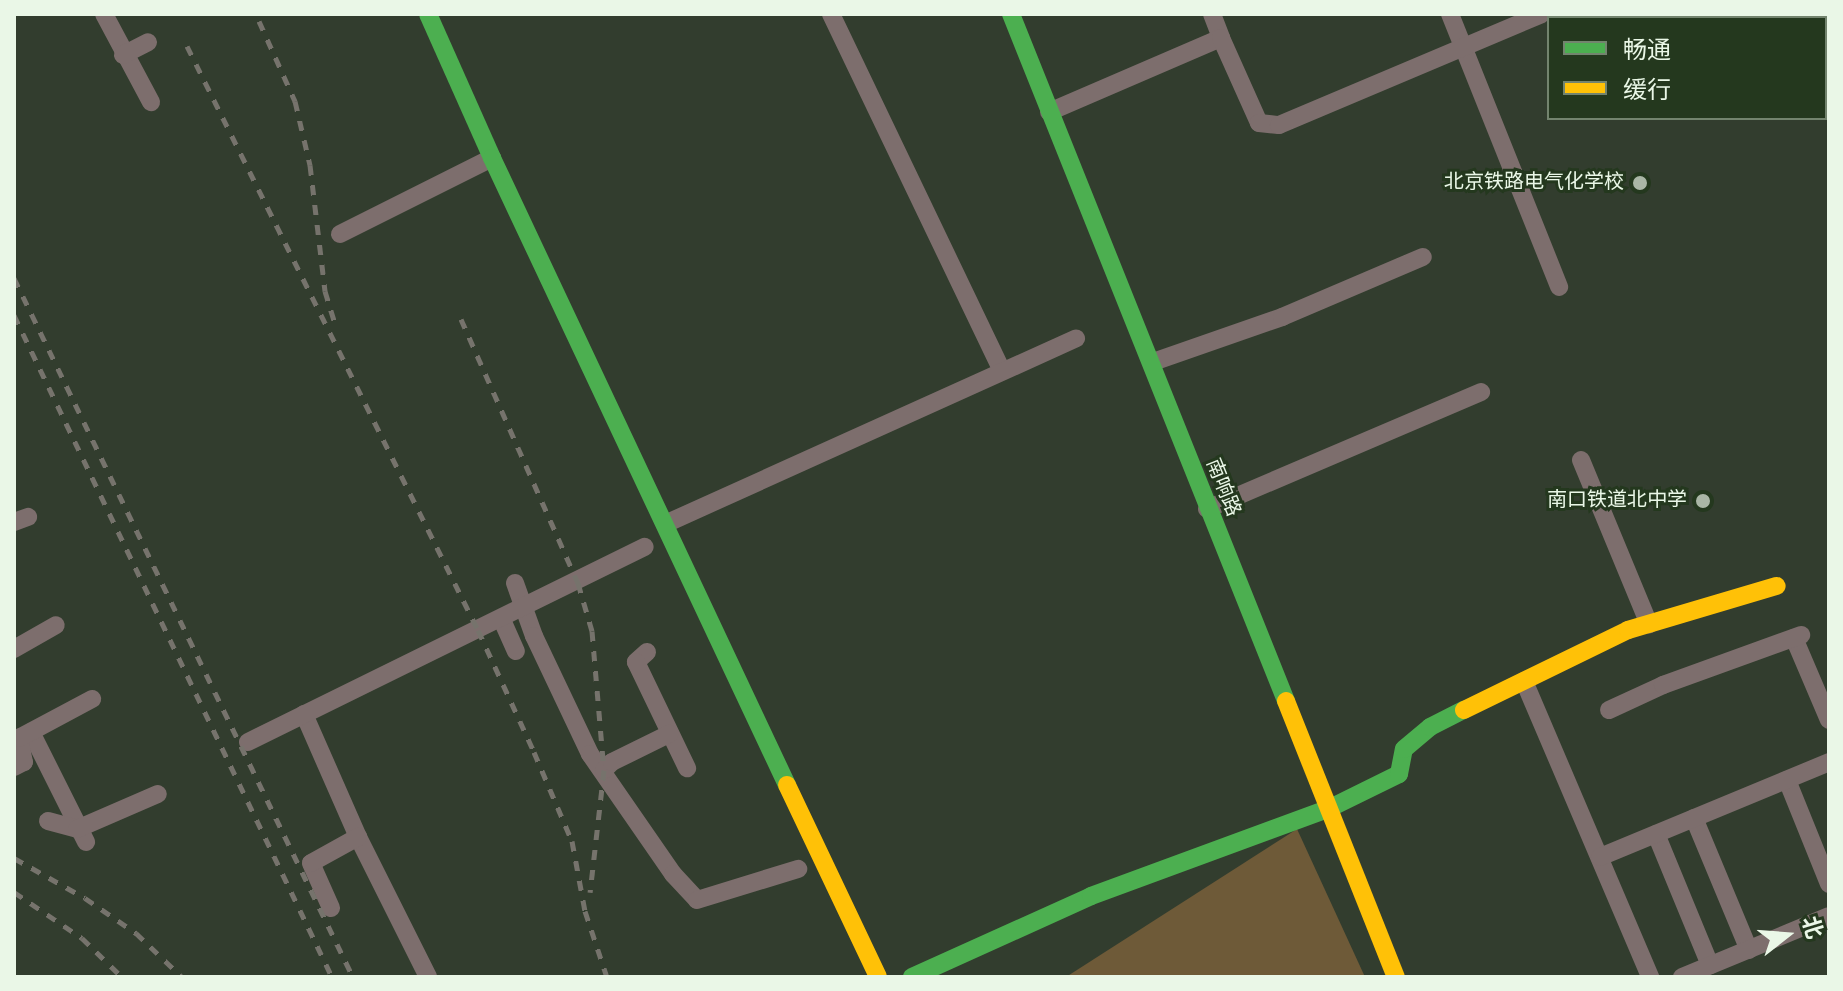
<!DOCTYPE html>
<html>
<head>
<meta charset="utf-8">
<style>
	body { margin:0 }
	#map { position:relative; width:1843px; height:991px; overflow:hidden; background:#323d2e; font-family:Overpass,"Noto Sans SC",sans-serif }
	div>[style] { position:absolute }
	.green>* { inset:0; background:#6e5a38 }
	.street>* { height:18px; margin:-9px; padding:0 9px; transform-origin:9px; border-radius:9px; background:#7d6e6d }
	.fast>* { height:18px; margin:-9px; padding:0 9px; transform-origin:9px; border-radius:9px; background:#4caf50 }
	.slow>* { height:18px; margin:-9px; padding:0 9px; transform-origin:9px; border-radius:9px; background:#ffc107 }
	.rail>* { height:5px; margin-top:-2.5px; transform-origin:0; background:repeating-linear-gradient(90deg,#76736c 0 10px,transparent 0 20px) }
	.dots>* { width:22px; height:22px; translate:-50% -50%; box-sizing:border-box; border:4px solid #24381e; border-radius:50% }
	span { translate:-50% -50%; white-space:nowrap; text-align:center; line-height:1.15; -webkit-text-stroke:6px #24381e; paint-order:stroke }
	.poi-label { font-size:20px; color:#eaf7e7 }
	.right { translate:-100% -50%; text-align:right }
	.street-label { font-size:20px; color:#eaf7e7 }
	.frame { position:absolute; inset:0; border:16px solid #eaf7e7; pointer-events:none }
	.legend { position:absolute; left:1547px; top:16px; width:280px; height:104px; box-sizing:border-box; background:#24381e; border:2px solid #73846e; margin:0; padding:10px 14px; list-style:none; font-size:24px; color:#eaf7e7 }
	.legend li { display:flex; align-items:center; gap:16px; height:40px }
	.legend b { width:40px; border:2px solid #73846e }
	.north { position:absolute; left:1747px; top:895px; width:80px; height:80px; -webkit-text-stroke:6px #24381e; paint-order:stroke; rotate:73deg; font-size:22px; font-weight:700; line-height:32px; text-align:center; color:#eaf7e7 }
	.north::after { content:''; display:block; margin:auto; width:28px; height:36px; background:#eaf7e7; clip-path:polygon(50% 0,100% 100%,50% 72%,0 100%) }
</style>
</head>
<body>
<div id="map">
	<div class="green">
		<div style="clip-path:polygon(1297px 829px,1365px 977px,1066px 977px)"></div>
	</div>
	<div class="street">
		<div style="left:104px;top:14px;width:100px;rotate:61.9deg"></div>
		<div style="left:831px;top:14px;width:396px;rotate:64.4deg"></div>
		<div style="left:1212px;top:14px;width:26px;rotate:69deg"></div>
		<div style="left:1450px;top:14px;width:294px;rotate:68.2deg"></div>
		<div style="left:123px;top:55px;width:28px;rotate:-27deg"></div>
		<div style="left:1049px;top:112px;width:187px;rotate:-23.3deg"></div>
		<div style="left:1221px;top:38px;width:93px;rotate:65.9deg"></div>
		<div style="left:1259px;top:123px;width:20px;rotate:6deg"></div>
		<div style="left:1279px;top:125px;width:285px;rotate:-22.9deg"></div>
		<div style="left:340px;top:234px;width:170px;rotate:-26.6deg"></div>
		<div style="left:1153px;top:362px;width:137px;rotate:-19.2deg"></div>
		<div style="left:1282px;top:317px;width:153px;rotate:-23.1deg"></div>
		<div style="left:1581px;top:460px;width:178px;rotate:67.5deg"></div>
		<div style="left:1207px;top:509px;width:298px;rotate:-23.1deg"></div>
		<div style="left:14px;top:522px;width:15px;rotate:-20deg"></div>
		<div style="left:665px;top:524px;width:451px;rotate:-24.3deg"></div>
		<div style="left:515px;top:583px;width:56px;rotate:70.3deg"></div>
		<div style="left:534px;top:636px;width:131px;rotate:64.6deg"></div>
		<div style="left:590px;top:754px;width:146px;rotate:55.3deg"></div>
		<div style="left:673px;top:874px;width:35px;rotate:47deg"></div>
		<div style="left:697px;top:900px;width:106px;rotate:-17.1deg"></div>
		<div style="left:502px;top:620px;width:34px;rotate:66deg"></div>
		<div style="left:1794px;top:638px;width:89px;rotate:66.9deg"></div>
		<div style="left:14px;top:649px;width:48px;rotate:-29.7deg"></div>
		<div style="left:647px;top:652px;width:15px;rotate:138deg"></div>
		<div style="left:636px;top:662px;width:118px;rotate:64.3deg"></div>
		<div style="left:1524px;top:681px;width:322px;rotate:66.9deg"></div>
		<div style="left:1609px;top:710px;width:60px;rotate:-24.8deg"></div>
		<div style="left:1663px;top:685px;width:147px;rotate:-19.9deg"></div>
		<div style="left:304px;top:714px;width:134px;rotate:66.3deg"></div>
		<div style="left:358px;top:837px;width:157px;rotate:63.4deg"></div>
		<div style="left:31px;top:732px;width:123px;rotate:63.4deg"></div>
		<div style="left:248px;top:742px;width:442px;rotate:-26.2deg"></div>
		<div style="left:14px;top:767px;width:11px;rotate:-27deg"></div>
		<div style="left:24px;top:762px;width:25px;rotate:-102deg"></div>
		<div style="left:19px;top:738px;width:83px;rotate:-28.1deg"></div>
		<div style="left:604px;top:770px;width:11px;rotate:-45deg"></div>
		<div style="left:612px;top:762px;width:64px;rotate:-26.2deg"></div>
		<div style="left:1787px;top:780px;width:112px;rotate:68deg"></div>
		<div style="left:1694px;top:818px;width:143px;rotate:67.4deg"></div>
		<div style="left:48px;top:821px;width:30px;rotate:15deg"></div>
		<div style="left:77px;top:829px;width:88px;rotate:-23.4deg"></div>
		<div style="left:1656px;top:834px;width:142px;rotate:67.6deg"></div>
		<div style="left:1600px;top:857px;width:248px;rotate:-22.5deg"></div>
		<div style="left:331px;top:908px;width:49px;rotate:-114deg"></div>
		<div style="left:311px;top:863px;width:54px;rotate:-29deg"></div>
		<div style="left:1682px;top:977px;width:159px;rotate:-22.5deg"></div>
	</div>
	<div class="fast">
		<div style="left:428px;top:14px;width:158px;rotate:66deg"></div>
		<div style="left:492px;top:158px;width:693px;rotate:64.8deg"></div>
		<div style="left:1011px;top:14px;width:740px;rotate:68.18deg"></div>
		<div style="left:912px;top:977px;width:196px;rotate:-24.3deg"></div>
		<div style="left:1091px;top:896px;width:252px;rotate:-20.2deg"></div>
		<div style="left:1328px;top:809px;width:79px;rotate:-26.2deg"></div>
		<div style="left:1399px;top:774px;width:25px;rotate:-79deg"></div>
		<div style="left:1404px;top:749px;width:34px;rotate:-40deg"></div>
		<div style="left:1430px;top:727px;width:38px;rotate:-27deg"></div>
	</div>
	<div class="slow">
		<div style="left:1286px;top:701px;width:297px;rotate:68.3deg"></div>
		<div style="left:1464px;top:710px;width:182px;rotate:-26deg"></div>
		<div style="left:1628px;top:630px;width:155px;rotate:-16.5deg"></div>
		<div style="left:787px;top:785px;width:212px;rotate:64.6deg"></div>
	</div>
	<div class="rail">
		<div style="left:259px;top:21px;width:88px;rotate:65.8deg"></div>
		<div style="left:295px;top:101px;width:66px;rotate:76.8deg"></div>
		<div style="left:310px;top:165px;width:127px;rotate:83.2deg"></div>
		<div style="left:325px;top:291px;width:34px;rotate:73deg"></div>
		<div style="left:187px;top:46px;width:652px;rotate:63.51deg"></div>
		<div style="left:478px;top:630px;width:134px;rotate:65.3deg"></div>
		<div style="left:534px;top:752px;width:97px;rotate:66.9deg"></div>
		<div style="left:572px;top:841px;width:71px;rotate:79.5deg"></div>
		<div style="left:585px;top:911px;width:70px;rotate:71.6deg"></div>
		<div style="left:14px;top:278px;width:777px;rotate:64.13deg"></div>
		<div style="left:14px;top:315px;width:734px;rotate:64.34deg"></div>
		<div style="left:461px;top:319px;width:289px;rotate:66.1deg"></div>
		<div style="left:578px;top:583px;width:50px;rotate:73.7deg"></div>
		<div style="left:592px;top:631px;width:140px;rotate:85.1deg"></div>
		<div style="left:604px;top:770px;width:123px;rotate:96.5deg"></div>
		<div style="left:14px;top:858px;width:81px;rotate:29.4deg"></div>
		<div style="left:85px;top:898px;width:62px;rotate:34.5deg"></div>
		<div style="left:136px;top:933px;width:64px;rotate:43.7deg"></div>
		<div style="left:14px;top:892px;width:82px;rotate:34.1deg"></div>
		<div style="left:82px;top:938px;width:56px;rotate:44.3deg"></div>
	</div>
	<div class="dots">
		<div style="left:1640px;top:183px;background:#aab6a6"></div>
		<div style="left:1703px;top:501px;background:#aab6a6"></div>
	</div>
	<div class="poi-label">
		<span class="right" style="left:1624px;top:183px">北京铁路电气化学校</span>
		<span class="right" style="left:1687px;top:501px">南口铁道北中学</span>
	</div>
	<div class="street-label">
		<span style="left:1222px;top:488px;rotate:68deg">南响路</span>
	</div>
	<div class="frame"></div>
	<ul class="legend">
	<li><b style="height:10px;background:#4caf50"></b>畅通</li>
	<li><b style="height:10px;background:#ffc107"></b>缓行</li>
	</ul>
	<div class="north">北</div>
</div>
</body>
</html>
